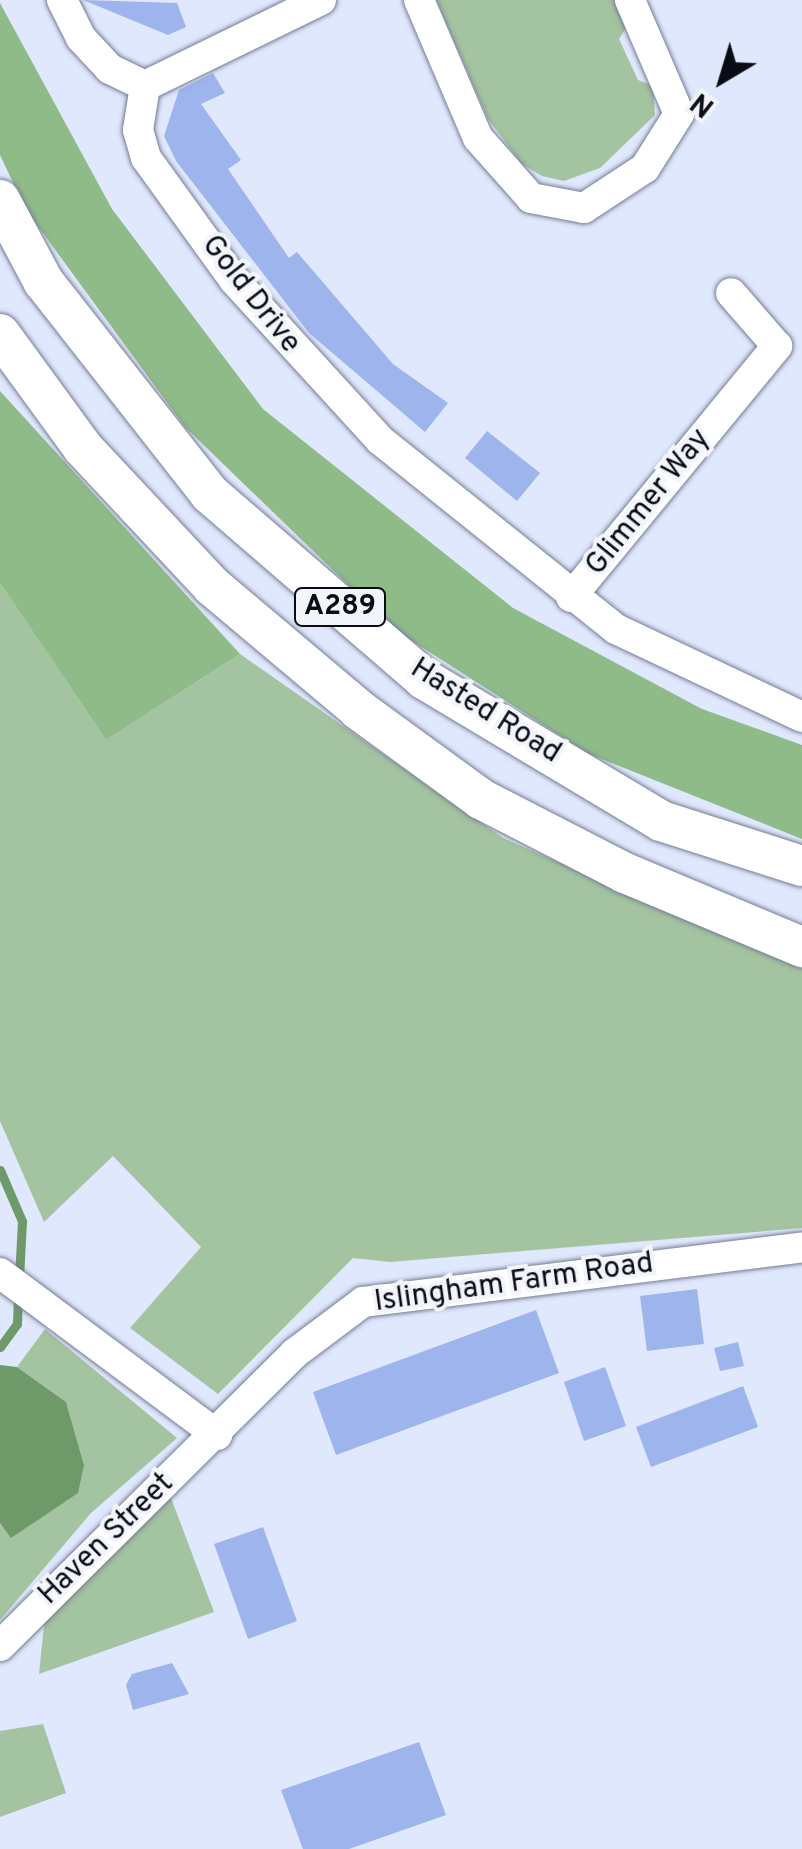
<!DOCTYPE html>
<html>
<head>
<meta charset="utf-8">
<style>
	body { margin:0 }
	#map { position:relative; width:802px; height:1849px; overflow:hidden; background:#e0e8fd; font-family:Overpass,sans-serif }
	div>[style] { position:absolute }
	.green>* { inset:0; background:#a4c3a0 }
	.forest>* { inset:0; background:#8fbb89 }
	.water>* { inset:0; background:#6e9969 }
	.stream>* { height:9px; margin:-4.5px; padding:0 4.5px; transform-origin:4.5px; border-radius:4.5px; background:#6e9969 }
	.building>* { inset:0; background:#9eb4ed }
	.roads { filter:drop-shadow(0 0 2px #747d95) drop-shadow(0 0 2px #747d95) }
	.minor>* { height:30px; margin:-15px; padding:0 15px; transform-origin:15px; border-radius:15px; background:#fff }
	.major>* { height:40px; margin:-20px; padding:0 20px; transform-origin:20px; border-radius:20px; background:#fff }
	span { translate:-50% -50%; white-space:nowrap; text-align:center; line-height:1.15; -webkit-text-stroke:8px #f3f5fb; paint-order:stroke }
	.shield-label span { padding:2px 8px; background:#f3f5fb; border:2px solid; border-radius:8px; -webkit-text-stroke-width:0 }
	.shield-label { font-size:28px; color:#090c14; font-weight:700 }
	.street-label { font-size:30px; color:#090c14 }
	.north { position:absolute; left:672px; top:30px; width:100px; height:100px; -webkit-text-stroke:8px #f3f5fb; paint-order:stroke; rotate:218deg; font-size:28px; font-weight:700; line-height:40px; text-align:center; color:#090c14 }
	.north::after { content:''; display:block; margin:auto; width:35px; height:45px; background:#090c14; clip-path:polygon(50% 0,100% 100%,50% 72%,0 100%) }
</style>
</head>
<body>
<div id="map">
	<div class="green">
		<div style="clip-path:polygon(436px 0,615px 0,628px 25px,619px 39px,638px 80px,653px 86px,655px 115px,600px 168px,564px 181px,542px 176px,522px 164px,488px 119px)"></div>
		<div style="clip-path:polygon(0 583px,106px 740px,240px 654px,503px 838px,802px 968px,802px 1228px,390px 1262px,353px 1258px,218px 1394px,130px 1328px,201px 1247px,113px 1156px,44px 1222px,0 1121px)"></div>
		<div style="clip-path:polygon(45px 1329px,177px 1438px,91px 1513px,0 1620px,0 1523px,12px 1538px,84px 1465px,66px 1402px,17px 1367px)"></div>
		<div style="clip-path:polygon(168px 1490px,214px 1612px,39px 1674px,45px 1616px)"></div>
		<div style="clip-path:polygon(43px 1724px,66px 1793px,0 1817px,0 1731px)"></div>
	</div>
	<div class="forest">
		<div style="clip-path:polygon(0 3px,112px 209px,263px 409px,513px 608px,702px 709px,802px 745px,802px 839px,589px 754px,395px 630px,185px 427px,26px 210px,0 155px)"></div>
		<div style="clip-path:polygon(0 391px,240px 654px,106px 740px,0 583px)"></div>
	</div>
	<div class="water">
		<div style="clip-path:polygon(0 1365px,17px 1367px,66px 1402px,84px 1465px,78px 1493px,11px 1538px,0 1523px)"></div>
	</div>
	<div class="stream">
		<div style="left:0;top:1170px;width:56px;rotate:66.7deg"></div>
		<div style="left:22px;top:1221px;width:58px;rotate:93deg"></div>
		<div style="left:0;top:1347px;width:29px;rotate:-54deg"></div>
		<div style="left:17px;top:1324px;width:29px;rotate:-88deg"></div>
	</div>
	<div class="building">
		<div style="clip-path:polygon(83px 0,177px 3px,186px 27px,168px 35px)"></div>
		<div style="clip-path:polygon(213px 73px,225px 93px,201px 104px,241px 160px,228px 169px,289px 258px,297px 252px,393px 364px,448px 403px,425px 432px,309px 333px,176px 161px,164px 136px,179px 90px)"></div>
		<div style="clip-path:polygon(487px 431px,540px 473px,517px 501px,465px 458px)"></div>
		<div style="clip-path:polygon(697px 1289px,704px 1344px,647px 1351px,640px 1296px)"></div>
		<div style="clip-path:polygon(536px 1310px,559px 1373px,336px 1455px,313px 1392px)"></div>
		<div style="clip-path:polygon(738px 1342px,744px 1366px,720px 1371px,714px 1348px)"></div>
		<div style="clip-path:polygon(605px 1367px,626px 1426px,584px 1441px,564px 1382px)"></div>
		<div style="clip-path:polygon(743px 1386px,758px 1427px,651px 1467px,636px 1427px)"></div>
		<div style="clip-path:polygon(263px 1527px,297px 1621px,248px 1639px,214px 1544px)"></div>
		<div style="clip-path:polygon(172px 1663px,189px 1694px,133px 1710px,126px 1685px,132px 1674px)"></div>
		<div style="clip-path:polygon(419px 1742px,446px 1815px,349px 1849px,303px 1849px,281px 1790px)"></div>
	</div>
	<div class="roads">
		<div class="minor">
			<div style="left:62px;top:0;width:42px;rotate:63.4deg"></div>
			<div style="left:81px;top:38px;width:42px;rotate:46.9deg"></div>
			<div style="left:110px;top:69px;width:39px;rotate:26deg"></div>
			<div style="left:321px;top:0;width:196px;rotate:154deg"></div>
			<div style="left:145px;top:86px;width:45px;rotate:99deg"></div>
			<div style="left:138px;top:130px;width:29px;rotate:74deg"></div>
			<div style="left:146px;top:158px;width:150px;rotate:54.2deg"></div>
			<div style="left:234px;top:280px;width:217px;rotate:47.6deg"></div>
			<div style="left:380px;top:440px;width:302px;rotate:38.7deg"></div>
			<div style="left:616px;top:629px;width:206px;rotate:25.3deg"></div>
			<div style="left:419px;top:0;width:150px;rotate:66.9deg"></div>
			<div style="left:478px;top:138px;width:80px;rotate:48.5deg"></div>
			<div style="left:531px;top:198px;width:54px;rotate:10.7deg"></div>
			<div style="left:584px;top:208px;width:73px;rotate:-33.3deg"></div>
			<div style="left:645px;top:168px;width:64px;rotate:-57.8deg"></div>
			<div style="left:679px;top:114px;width:124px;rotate:-113.3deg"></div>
			<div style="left:571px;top:597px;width:325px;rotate:-50.6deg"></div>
			<div style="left:777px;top:346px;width:70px;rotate:-131deg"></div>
			<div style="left:0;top:1273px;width:271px;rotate:36.7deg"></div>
			<div style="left:0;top:1646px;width:416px;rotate:-44.8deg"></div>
			<div style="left:295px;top:1353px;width:85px;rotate:-36.9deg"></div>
			<div style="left:363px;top:1302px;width:442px;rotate:-7.1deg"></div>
		</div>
		<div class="major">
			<div style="left:0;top:200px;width:92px;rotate:62deg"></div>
			<div style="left:43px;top:281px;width:271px;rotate:51.9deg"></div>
			<div style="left:210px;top:494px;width:283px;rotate:40.8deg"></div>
			<div style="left:424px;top:679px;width:276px;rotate:30.9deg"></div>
			<div style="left:661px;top:821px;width:148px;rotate:17.7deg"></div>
			<div style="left:0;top:334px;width:141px;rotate:53.9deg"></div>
			<div style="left:83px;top:448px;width:189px;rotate:46.9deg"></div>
			<div style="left:212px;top:586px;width:192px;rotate:40.1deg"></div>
			<div style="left:359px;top:710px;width:151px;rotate:36.1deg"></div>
			<div style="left:481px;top:799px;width:162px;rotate:27.2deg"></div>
			<div style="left:625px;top:873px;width:192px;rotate:22.7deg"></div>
		</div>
	</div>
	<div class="shield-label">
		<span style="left:340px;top:607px">A289</span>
	</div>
	<div class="street-label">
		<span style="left:250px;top:295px;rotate:52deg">Gold Drive</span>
		<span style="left:649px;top:503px;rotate:-51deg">Glimmer Way</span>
		<span style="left:485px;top:712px;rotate:32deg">Hasted Road</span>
		<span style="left:514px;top:1284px;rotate:-8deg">Islingham Farm Road</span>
		<span style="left:107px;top:1540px;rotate:-44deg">Haven Street</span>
	</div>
	<div class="north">N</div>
</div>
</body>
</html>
